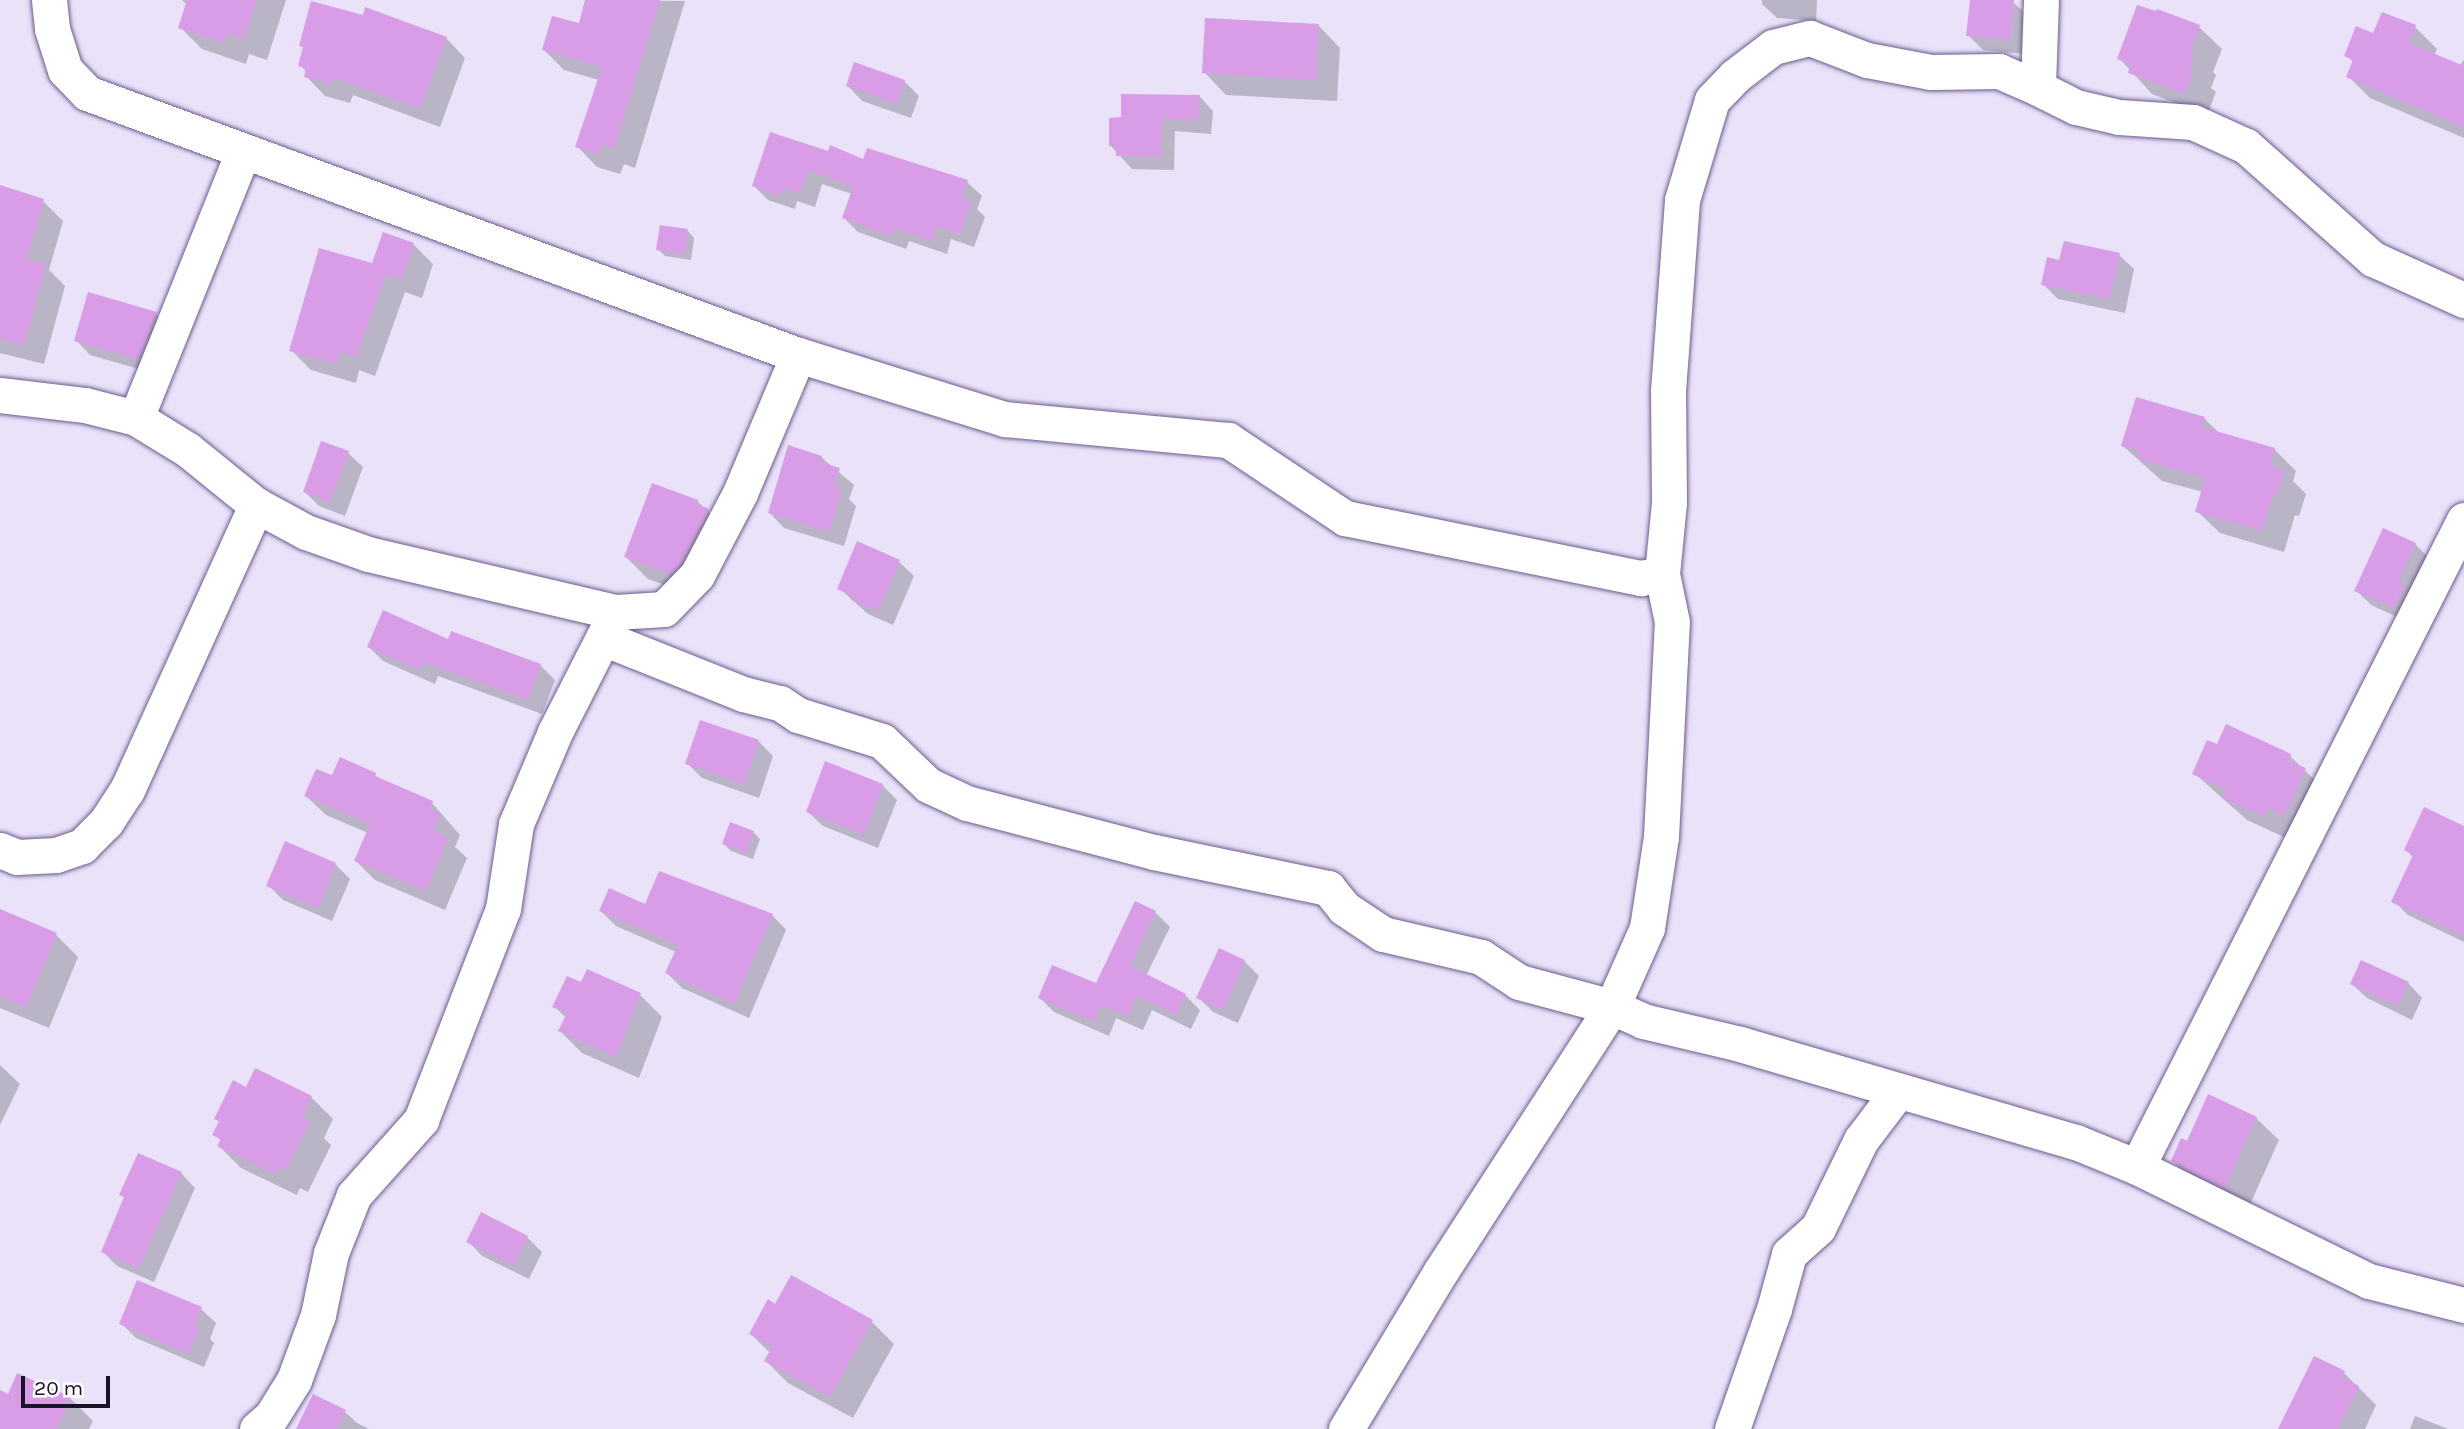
<!DOCTYPE html>
<html>
<head>
<meta charset="utf-8">
<style>
	body { margin:0 }
	#map { position:relative; width:2464px; height:1429px; overflow:hidden; background:#e9e2f9; font-family:Karla,sans-serif }
	div>[style] { position:absolute }
	.shadow>* { inset:0; background:#0003 }
	.building>* { inset:0; background:#d99de8 }
	.roads { filter:drop-shadow(0 0 2px #6d5b8e) drop-shadow(0 0 2px #6d5b8e) }
	.minor>* { height:35px; margin:-17.5px; padding:0 17.5px; transform-origin:17.5px; border-radius:17.5px; background:#fff }
	span { translate:-50% -50%; white-space:nowrap; text-align:center; line-height:1.15; -webkit-text-stroke:6px #fff; paint-order:stroke }
	.scale { position:absolute; left:21px; top:1376px; width:89px; height:32px; box-sizing:border-box; border:4px solid #1b1327; border-top:0; padding-left:9px; font-size:21px; line-height:24px; white-space:nowrap; color:#1b1327; -webkit-text-stroke:5px #fff; paint-order:stroke }
</style>
</head>
<body>
<div id="map">
	<div class="shadow">
		<div style="clip-path:polygon(182px 0,286px 0,267px 60px,249px 54px,246px 64px,202px 49px,180px 27px,187px 5px)"></div>
		<div style="clip-path:polygon(587px 0,685px 1px,635px 168px,624px 164px,620px 174px,597px 167px,577px 146px,599px 80px,564px 70px,544px 50px,580px 25px)"></div>
		<div style="clip-path:polygon(1762px 0,1817px 0,1816px 21px,1777px 18px,1762px 4px)"></div>
		<div style="clip-path:polygon(1971px 0,2013px 2px,2028px 16px,2025px 54px,1983px 50px,1968px 35px)"></div>
		<div style="clip-path:polygon(1318px 25px,1340px 48px,1337px 101px,1226px 95px,1204px 72px)"></div>
		<div style="clip-path:polygon(2199px 27px,2222px 49px,2213px 72px,2216px 75px,2211px 88px,2216px 92px,2207px 115px,2152px 94px,2119px 58px)"></div>
		<div style="clip-path:polygon(2415px 27px,2437px 49px,2434px 56px,2459px 66px,2464px 60px,2464px 138px,2370px 98px,2348px 76px,2354px 63px,2346px 55px,2374px 35px)"></div>
		<div style="clip-path:polygon(446px 38px,465px 58px,440px 127px,353px 95px,350px 103px,325px 96px,306px 76px,307px 73px,300px 65px,305px 49px,301px 45px)"></div>
		<div style="clip-path:polygon(904px 81px,919px 96px,911px 118px,862px 101px,848px 86px)"></div>
		<div style="clip-path:polygon(1200px 97px,1213px 111px,1211px 134px,1175px 131px,1174px 170px,1132px 169px,1110px 145px,1122px 119px)"></div>
		<div style="clip-path:polygon(829px 153px,967px 182px,982px 196px,977px 209px,985px 217px,974px 247px,951px 239px,947px 254px,909px 241px,906px 249px,858px 232px,844px 218px,852px 194px,822px 184px,815px 207px,797px 201px,795px 209px,768px 200px,754px 186px)"></div>
		<div style="clip-path:polygon(0 186px,43px 201px,63px 221px,49px 270px,65px 286px,44px 364px,0 353px)"></div>
		<div style="clip-path:polygon(688px 231px,694px 238px,691px 260px,665px 256px,658px 249px)"></div>
		<div style="clip-path:polygon(413px 244px,433px 264px,422px 298px,405px 292px,375px 376px,359px 370px,356px 383px,311px 370px,291px 350px,373px 265px)"></div>
		<div style="clip-path:polygon(2119px 255px,2134px 269px,2125px 313px,2058px 299px,2043px 284px)"></div>
		<div style="clip-path:polygon(156px 314px,171px 328px,153px 373px,90px 355px,76px 340px)"></div>
		<div style="clip-path:polygon(2204px 418px,2219px 433px,2274px 449px,2296px 471px,2293px 481px,2306px 494px,2299px 516px,2295px 515px,2284px 552px,2220px 533px,2197px 511px,2203px 492px,2162px 481px,2123px 446px)"></div>
		<div style="clip-path:polygon(348px 453px,363px 467px,345px 516px,319px 506px,305px 492px)"></div>
		<div style="clip-path:polygon(821px 457px,854px 485px,849px 499px,856px 506px,844px 546px,784px 528px,770px 513px)"></div>
		<div style="clip-path:polygon(697px 501px,730px 532px,693px 595px,648px 579px,626px 557px)"></div>
		<div style="clip-path:polygon(2415px 544px,2430px 559px,2408px 622px,2371px 605px,2356px 590px)"></div>
		<div style="clip-path:polygon(899px 562px,914px 576px,893px 625px,868px 614px,839px 588px)"></div>
		<div style="clip-path:polygon(449px 641px,540px 665px,555px 680px,542px 714px,438px 676px,435px 684px,383px 661px,369px 647px)"></div>
		<div style="clip-path:polygon(701px 722px,759px 742px,773px 756px,759px 798px,702px 778px,687px 763px)"></div>
		<div style="clip-path:polygon(2218px 747px,2290px 756px,2327px 792px,2286px 838px,2247px 820px,2194px 773px)"></div>
		<div style="clip-path:polygon(375px 775px,381px 781px,432px 803px,460px 835px,455px 847px,467px 858px,445px 910px,375px 880px,356px 861px,368px 833px,326px 815px,306px 796px,333px 778px)"></div>
		<div style="clip-path:polygon(882px 785px,897px 800px,878px 848px,823px 826px,808px 812px)"></div>
		<div style="clip-path:polygon(2464px 828px,2464px 942px,2408px 915px,2394px 901px,2414px 858px,2406px 850px)"></div>
		<div style="clip-path:polygon(753px 832px,760px 839px,753px 859px,731px 851px,724px 844px)"></div>
		<div style="clip-path:polygon(335px 864px,350px 879px,332px 921px,283px 900px,268px 885px)"></div>
		<div style="clip-path:polygon(646px 906px,772px 915px,786px 930px,749px 1018px,682px 988px,667px 973px,676px 952px,616px 926px,601px 911px)"></div>
		<div style="clip-path:polygon(1155px 912px,1170px 927px,1146px 976px,1185px 995px,1200px 1010px,1191px 1029px,1152px 1010px,1143px 1030px,1116px 1018px,1109px 1036px,1054px 1012px,1040px 998px,1097px 985px)"></div>
		<div style="clip-path:polygon(0 918px,56px 935px,78px 957px,49px 1028px,0 1008px)"></div>
		<div style="clip-path:polygon(1244px 961px,1259px 976px,1238px 1023px,1213px 1012px,1198px 997px)"></div>
		<div style="clip-path:polygon(2408px 983px,2422px 998px,2412px 1020px,2367px 998px,2352px 984px)"></div>
		<div style="clip-path:polygon(581px 984px,640px 995px,662px 1017px,639px 1078px,582px 1053px,560px 1031px,566px 1018px,555px 1007px)"></div>
		<div style="clip-path:polygon(0 1065px,20px 1084px,0 1125px)"></div>
		<div style="clip-path:polygon(311px 1097px,333px 1119px,324px 1138px,331px 1145px,308px 1192px,300px 1188px,297px 1195px,241px 1168px,219px 1146px,222px 1142px,214px 1134px,220px 1123px,216px 1118px)"></div>
		<div style="clip-path:polygon(2256px 1118px,2279px 1140px,2248px 1209px,2195px 1183px,2173px 1161px,2188px 1143px)"></div>
		<div style="clip-path:polygon(181px 1173px,195px 1188px,154px 1282px,117px 1266px,103px 1252px)"></div>
		<div style="clip-path:polygon(527px 1237px,542px 1252px,529px 1279px,482px 1256px,468px 1241px)"></div>
		<div style="clip-path:polygon(776px 1306px,872px 1322px,894px 1344px,853px 1418px,788px 1383px,766px 1361px,770px 1353px,751px 1334px)"></div>
		<div style="clip-path:polygon(201px 1309px,216px 1323px,210px 1339px,214px 1343px,204px 1367px,136px 1338px,121px 1323px)"></div>
		<div style="clip-path:polygon(2344px 1373px,2376px 1405px,2365px 1429px,2280px 1429px)"></div>
		<div style="clip-path:polygon(0 1392px,9px 1396px,70px 1398px,93px 1421px,89px 1429px,0 1429px)"></div>
		<div style="clip-path:polygon(314px 1397px,345px 1412px,357px 1423px,369px 1429px,305px 1429px)"></div>
		<div style="clip-path:polygon(2415px 1416px,2446px 1428px,2447px 1429px,2410px 1429px)"></div>
	</div>
	<div class="building">
		<div style="clip-path:polygon(187px 0,257px 0,244px 39px,227px 33px,224px 43px,178px 28px)"></div>
		<div style="clip-path:polygon(585px 0,660px 0,614px 149px,603px 144px,599px 155px,575px 147px,602px 67px,542px 50px,552px 16px,579px 23px)"></div>
		<div style="clip-path:polygon(1970px 0,2014px 0,2010px 40px,1966px 36px)"></div>
		<div style="clip-path:polygon(311px 1px,363px 15px,365px 7px,447px 37px,420px 109px,333px 77px,331px 84px,304px 77px,306px 68px,298px 66px,303px 47px,299px 46px)"></div>
		<div style="clip-path:polygon(2137px 5px,2156px 11px,2157px 9px,2200px 25px,2191px 50px,2195px 52px,2189px 66px,2194px 68px,2185px 94px,2128px 73px,2130px 64px,2117px 59px)"></div>
		<div style="clip-path:polygon(2382px 12px,2416px 25px,2409px 43px,2464px 66px,2464px 127px,2346px 77px,2353px 60px,2344px 56px,2356px 26px,2373px 33px)"></div>
		<div style="clip-path:polygon(1205px 18px,1319px 24px,1316px 80px,1202px 73px)"></div>
		<div style="clip-path:polygon(854px 62px,905px 80px,897px 104px,846px 86px)"></div>
		<div style="clip-path:polygon(1121px 94px,1200px 95px,1198px 121px,1162px 119px,1161px 157px,1116px 156px,1116px 146px,1109px 146px,1109px 118px,1121px 117px)"></div>
		<div style="clip-path:polygon(770px 132px,828px 151px,830px 145px,863px 159px,867px 148px,968px 180px,962px 198px,971px 201px,960px 234px,937px 226px,932px 241px,894px 228px,891px 236px,842px 218px,853px 187px,808px 170px,800px 194px,783px 188px,780px 196px,752px 186px)"></div>
		<div style="clip-path:polygon(0 185px,44px 199px,27px 259px,46px 264px,24px 345px,0 339px)"></div>
		<div style="clip-path:polygon(660px 225px,688px 229px,685px 254px,656px 250px)"></div>
		<div style="clip-path:polygon(383px 232px,414px 243px,402px 280px,386px 274px,356px 358px,340px 352px,336px 364px,289px 351px,319px 248px,372px 263px)"></div>
		<div style="clip-path:polygon(2064px 241px,2120px 253px,2110px 299px,2041px 285px,2047px 257px,2059px 260px)"></div>
		<div style="clip-path:polygon(88px 292px,157px 312px,138px 359px,74px 341px)"></div>
		<div style="clip-path:polygon(2136px 397px,2205px 417px,2202px 427px,2275px 448px,2269px 465px,2285px 470px,2277px 495px,2273px 494px,2262px 531px,2195px 512px,2205px 478px,2138px 459px,2140px 451px,2121px 446px)"></div>
		<div style="clip-path:polygon(321px 441px,349px 451px,330px 502px,303px 492px)"></div>
		<div style="clip-path:polygon(788px 445px,822px 456px,820px 462px,840px 468px,834px 488px,842px 490px,829px 532px,768px 513px)"></div>
		<div style="clip-path:polygon(652px 483px,698px 500px,697px 504px,709px 509px,681px 563px,670px 574px,624px 557px)"></div>
		<div style="clip-path:polygon(2383px 528px,2416px 543px,2398px 582px,2405px 585px,2394px 608px,2354px 591px)"></div>
		<div style="clip-path:polygon(857px 541px,900px 560px,878px 611px,851px 600px,853px 596px,837px 589px)"></div>
		<div style="clip-path:polygon(383px 610px,448px 639px,451px 631px,541px 664px,528px 700px,424px 662px,420px 670px,367px 647px)"></div>
		<div style="clip-path:polygon(700px 720px,759px 740px,744px 784px,685px 764px)"></div>
		<div style="clip-path:polygon(2226px 724px,2291px 754px,2289px 761px,2306px 768px,2284px 816px,2267px 808px,2264px 817px,2222px 798px,2226px 789px,2192px 774px,2207px 740px,2217px 744px)"></div>
		<div style="clip-path:polygon(340px 757px,376px 773px,375px 776px,433px 801px,430px 809px,441px 814px,434px 831px,448px 838px,426px 891px,354px 861px,370px 824px,304px 796px,316px 769px,332px 775px)"></div>
		<div style="clip-path:polygon(825px 761px,883px 784px,864px 835px,806px 812px)"></div>
		<div style="clip-path:polygon(2424px 807px,2464px 826px,2464px 936px,2391px 902px,2413px 855px,2404px 850px)"></div>
		<div style="clip-path:polygon(730px 822px,754px 831px,746px 853px,722px 844px)"></div>
		<div style="clip-path:polygon(285px 841px,336px 863px,318px 908px,266px 886px)"></div>
		<div style="clip-path:polygon(659px 871px,773px 914px,734px 1004px,665px 973px,678px 945px,599px 911px,609px 888px,645px 904px)"></div>
		<div style="clip-path:polygon(1135px 901px,1156px 911px,1130px 966px,1186px 994px,1176px 1015px,1137px 996px,1128px 1016px,1101px 1005px,1094px 1022px,1038px 998px,1052px 965px,1096px 983px)"></div>
		<div style="clip-path:polygon(0 909px,57px 933px,26px 1007px,0 996px)"></div>
		<div style="clip-path:polygon(1219px 948px,1245px 960px,1223px 1010px,1196px 998px)"></div>
		<div style="clip-path:polygon(2361px 960px,2409px 982px,2397px 1006px,2350px 984px)"></div>
		<div style="clip-path:polygon(587px 969px,641px 993px,616px 1057px,558px 1031px,567px 1013px,552px 1007px,567px 976px,581px 982px)"></div>
		<div style="clip-path:polygon(255px 1068px,312px 1096px,302px 1117px,310px 1121px,286px 1171px,278px 1168px,275px 1174px,217px 1146px,221px 1139px,212px 1135px,219px 1121px,214px 1119px,233px 1080px,246px 1087px)"></div>
		<div style="clip-path:polygon(2208px 1094px,2257px 1117px,2225px 1188px,2171px 1161px,2181px 1138px,2187px 1141px)"></div>
		<div style="clip-path:polygon(138px 1153px,182px 1172px,139px 1268px,101px 1252px,124px 1197px,119px 1195px)"></div>
		<div style="clip-path:polygon(481px 1212px,528px 1236px,514px 1266px,466px 1242px)"></div>
		<div style="clip-path:polygon(791px 1275px,873px 1320px,830px 1397px,764px 1361px,772px 1347px,749px 1334px,768px 1299px,775px 1304px)"></div>
		<div style="clip-path:polygon(137px 1280px,202px 1307px,195px 1325px,200px 1327px,189px 1354px,119px 1324px)"></div>
		<div style="clip-path:polygon(2314px 1356px,2345px 1371px,2342px 1377px,2359px 1386px,2338px 1429px,2278px 1429px)"></div>
		<div style="clip-path:polygon(17px 1373px,71px 1397px,57px 1429px,0 1429px,0 1390px,8px 1394px)"></div>
		<div style="clip-path:polygon(313px 1394px,346px 1410px,337px 1429px,296px 1429px)"></div>
	</div>
	<div class="roads">
		<div class="minor">
			<div style="left:49px;top:0;width:29px;rotate:84deg"></div>
			<div style="left:52px;top:29px;width:43px;rotate:72.4deg"></div>
			<div style="left:65px;top:70px;width:32px;rotate:46deg"></div>
			<div style="left:87px;top:93px;width:758px;rotate:20.23deg"></div>
			<div style="left:798px;top:355px;width:217px;rotate:17.2deg"></div>
			<div style="left:1005px;top:419px;width:224px;rotate:5.4deg"></div>
			<div style="left:1228px;top:440px;width:141px;rotate:33.7deg"></div>
			<div style="left:1345px;top:518px;width:302px;rotate:11.5deg"></div>
			<div style="left:1641px;top:578px;width:21px;rotate:-11deg"></div>
			<div style="left:2041px;top:0;width:88px;rotate:92deg"></div>
			<div style="left:2038px;top:88px;width:42px;rotate:26.6deg"></div>
			<div style="left:2076px;top:107px;width:44px;rotate:13.1deg"></div>
			<div style="left:2119px;top:117px;width:74px;rotate:3.9deg"></div>
			<div style="left:2193px;top:122px;width:58px;rotate:24.4deg"></div>
			<div style="left:2246px;top:146px;width:170px;rotate:41.7deg"></div>
			<div style="left:2373px;top:259px;width:100px;rotate:24.3deg"></div>
			<div style="left:0;top:395px;width:86px;rotate:6.7deg"></div>
			<div style="left:85px;top:405px;width:53px;rotate:14.3deg"></div>
			<div style="left:136px;top:418px;width:61px;rotate:31.6deg"></div>
			<div style="left:188px;top:450px;width:87px;rotate:39deg"></div>
			<div style="left:256px;top:505px;width:57px;rotate:28.4deg"></div>
			<div style="left:306px;top:532px;width:66px;rotate:19.5deg"></div>
			<div style="left:368px;top:554px;width:255px;rotate:13.2deg"></div>
			<div style="left:616px;top:612px;width:48px;rotate:-3.6deg"></div>
			<div style="left:664px;top:609px;width:47px;rotate:-45.9deg"></div>
			<div style="left:697px;top:575px;width:93px;rotate:-62.3deg"></div>
			<div style="left:740px;top:493px;width:150px;rotate:-67.2deg"></div>
			<div style="left:136px;top:418px;width:287px;rotate:-68.1deg"></div>
			<div style="left:603px;top:638px;width:151px;rotate:21.8deg"></div>
			<div style="left:743px;top:694px;width:38px;rotate:14deg"></div>
			<div style="left:780px;top:703px;width:22px;rotate:34deg"></div>
			<div style="left:798px;top:715px;width:88px;rotate:17.2deg"></div>
			<div style="left:882px;top:741px;width:64px;rotate:43.7deg"></div>
			<div style="left:928px;top:785px;width:43px;rotate:24.8deg"></div>
			<div style="left:967px;top:803px;width:193px;rotate:14.7deg"></div>
			<div style="left:1154px;top:852px;width:178px;rotate:11.7deg"></div>
			<div style="left:1328px;top:888px;width:26px;rotate:51deg"></div>
			<div style="left:1344px;top:908px;width:47px;rotate:33.7deg"></div>
			<div style="left:1383px;top:934px;width:101px;rotate:13.2deg"></div>
			<div style="left:1481px;top:957px;width:45px;rotate:33.3deg"></div>
			<div style="left:1519px;top:982px;width:96px;rotate:15deg"></div>
			<div style="left:1612px;top:1007px;width:34px;rotate:24deg"></div>
			<div style="left:1643px;top:1021px;width:100px;rotate:13.3deg"></div>
			<div style="left:1740px;top:1044px;width:350px;rotate:16.3deg"></div>
			<div style="left:2076px;top:1142px;width:66px;rotate:22.3deg"></div>
			<div style="left:2137px;top:1167px;width:258px;rotate:26.2deg"></div>
			<div style="left:2369px;top:1281px;width:98px;rotate:14.2deg"></div>
			<div style="left:0;top:850px;width:18px;rotate:22deg"></div>
			<div style="left:17px;top:857px;width:39px;rotate:-3deg"></div>
			<div style="left:56px;top:855px;width:28px;rotate:-19deg"></div>
			<div style="left:82px;top:846px;width:34px;rotate:-45deg"></div>
			<div style="left:106px;top:822px;width:38px;rotate:-57deg"></div>
			<div style="left:127px;top:790px;width:313px;rotate:-65.6deg"></div>
			<div style="left:2137px;top:1167px;width:725px;rotate:-63.19deg"></div>
			<div style="left:257px;top:1429px;width:18px;rotate:-41deg"></div>
			<div style="left:271px;top:1417px;width:44px;rotate:-58.1deg"></div>
			<div style="left:294px;top:1380px;width:69px;rotate:-69.7deg"></div>
			<div style="left:318px;top:1315px;width:63px;rotate:-78.2deg"></div>
			<div style="left:331px;top:1253px;width:62px;rotate:-68.4deg"></div>
			<div style="left:354px;top:1195px;width:101px;rotate:-48.2deg"></div>
			<div style="left:421px;top:1120px;width:226px;rotate:-68.8deg"></div>
			<div style="left:503px;top:909px;width:86px;rotate:-81.3deg"></div>
			<div style="left:516px;top:824px;width:100px;rotate:-67deg"></div>
			<div style="left:555px;top:732px;width:130px;rotate:-63deg"></div>
			<div style="left:1346px;top:1429px;width:184px;rotate:-59deg"></div>
			<div style="left:1441px;top:1271px;width:315px;rotate:-57.1deg"></div>
			<div style="left:1612px;top:1007px;width:86px;rotate:-66.1deg"></div>
			<div style="left:1647px;top:928px;width:92px;rotate:-81.3deg"></div>
			<div style="left:1661px;top:837px;width:215px;rotate:-87.1deg"></div>
			<div style="left:1672px;top:622px;width:49px;rotate:-101.8deg"></div>
			<div style="left:1662px;top:574px;width:72px;rotate:-84.4deg"></div>
			<div style="left:1669px;top:502px;width:111px;rotate:-90.5deg"></div>
			<div style="left:1668px;top:391px;width:192px;rotate:-85.8deg"></div>
			<div style="left:1682px;top:200px;width:104px;rotate:-73.3deg"></div>
			<div style="left:1712px;top:100px;width:33px;rotate:-46deg"></div>
			<div style="left:1735px;top:76px;width:48px;rotate:-37.3deg"></div>
			<div style="left:1773px;top:47px;width:38px;rotate:-14deg"></div>
			<div style="left:1810px;top:38px;width:61px;rotate:21.1deg"></div>
			<div style="left:1867px;top:60px;width:65px;rotate:10.6deg"></div>
			<div style="left:1931px;top:72px;width:68px;rotate:-0.8deg"></div>
			<div style="left:1999px;top:71px;width:43px;rotate:23.6deg"></div>
			<div style="left:1732px;top:1429px;width:127px;rotate:-70.7deg"></div>
			<div style="left:1774px;top:1309px;width:57px;rotate:-74.7deg"></div>
			<div style="left:1789px;top:1254px;width:39px;rotate:-42deg"></div>
			<div style="left:1818px;top:1228px;width:98px;rotate:-64deg"></div>
			<div style="left:1861px;top:1140px;width:61px;rotate:-52.9deg"></div>
		</div>
	</div>
	<div class="scale">20 m</div>
</div>
</body>
</html>
